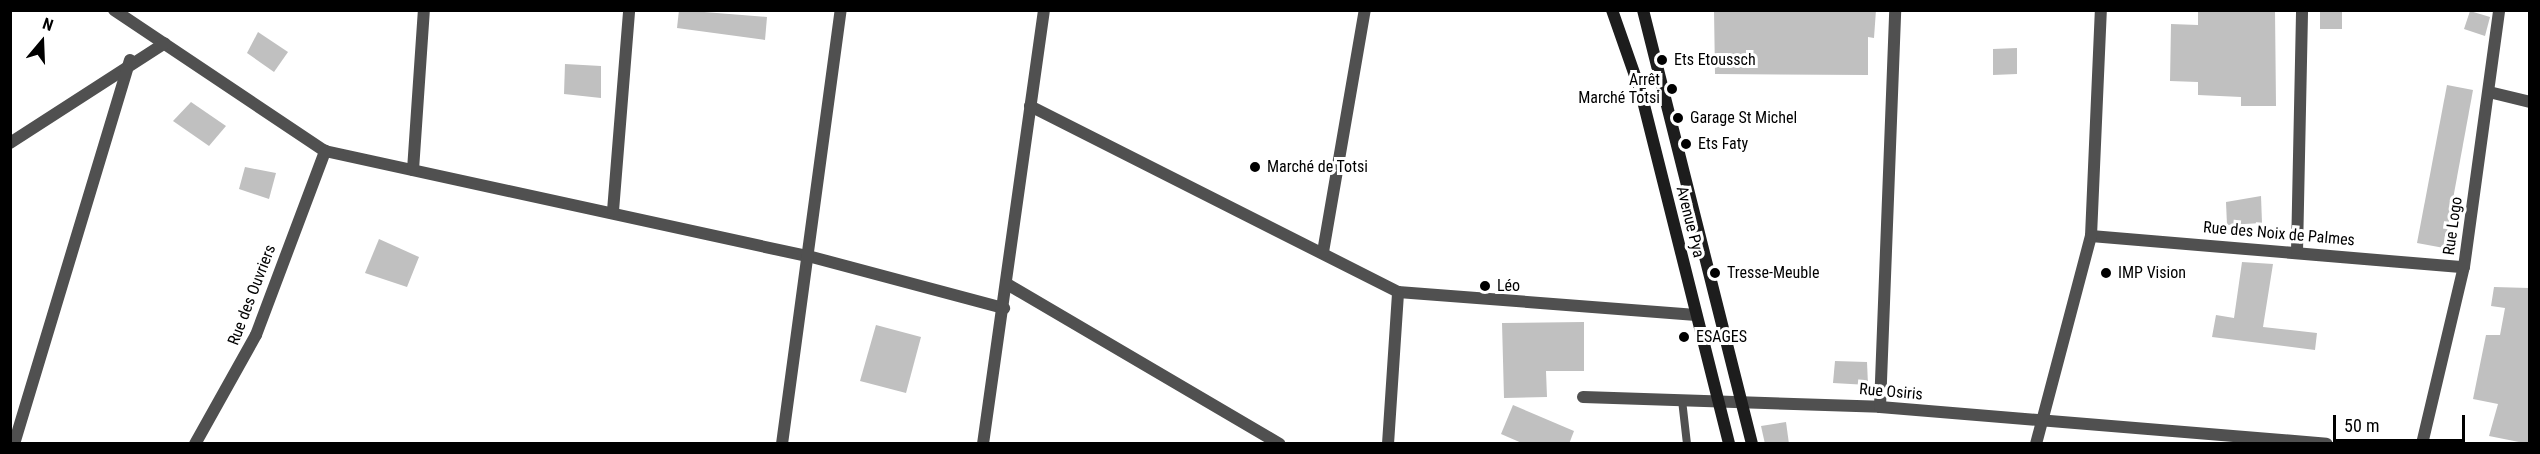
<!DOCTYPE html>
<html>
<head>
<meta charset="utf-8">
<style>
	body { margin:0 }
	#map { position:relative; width:2540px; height:454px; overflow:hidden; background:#fff; font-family:"Roboto Condensed",sans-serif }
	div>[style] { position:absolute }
	.building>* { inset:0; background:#c0c0c0 }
	.lane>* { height:8px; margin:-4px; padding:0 4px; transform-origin:4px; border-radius:4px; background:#505050 }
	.street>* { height:12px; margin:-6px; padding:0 6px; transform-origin:6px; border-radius:6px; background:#505050 }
	.secondary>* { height:12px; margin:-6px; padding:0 6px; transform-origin:6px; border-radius:6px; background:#1d1d1d }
	.dots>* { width:16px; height:16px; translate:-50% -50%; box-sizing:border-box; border:3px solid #fff; border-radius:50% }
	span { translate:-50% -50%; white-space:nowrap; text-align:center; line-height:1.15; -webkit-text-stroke:6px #fff; paint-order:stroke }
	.poi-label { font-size:16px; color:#000 }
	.left { translate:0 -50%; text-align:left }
	.right { translate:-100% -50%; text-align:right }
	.street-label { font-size:16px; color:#000 }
	.frame { position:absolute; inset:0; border:12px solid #000; pointer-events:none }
	.north { position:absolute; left:12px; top:12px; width:60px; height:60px; -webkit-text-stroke:4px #fff; paint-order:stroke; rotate:19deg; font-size:16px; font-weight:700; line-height:24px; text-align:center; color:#000 }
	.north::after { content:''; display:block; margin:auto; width:21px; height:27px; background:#000; clip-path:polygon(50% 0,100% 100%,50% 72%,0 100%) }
	.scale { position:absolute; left:2333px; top:415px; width:132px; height:27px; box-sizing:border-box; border:3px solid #000; border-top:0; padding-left:8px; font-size:18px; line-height:21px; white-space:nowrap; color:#000; -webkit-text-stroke:4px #fff; paint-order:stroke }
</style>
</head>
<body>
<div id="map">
	<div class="building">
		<div style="clip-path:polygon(679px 10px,767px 17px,765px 40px,677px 28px)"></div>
		<div style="clip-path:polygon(1714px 10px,1876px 10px,1874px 38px,1868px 37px,1868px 75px,1715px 74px)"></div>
		<div style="clip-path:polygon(2198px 10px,2275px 10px,2276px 106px,2241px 106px,2241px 97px,2198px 95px,2198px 82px,2170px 81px,2171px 24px,2198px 25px)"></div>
		<div style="clip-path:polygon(2320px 10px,2342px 10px,2342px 29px,2320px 29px)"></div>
		<div style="clip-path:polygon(2470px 11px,2490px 17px,2485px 36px,2464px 29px)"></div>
		<div style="clip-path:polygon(258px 32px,288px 52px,274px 72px,247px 53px)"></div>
		<div style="clip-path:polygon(2017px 48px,2017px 74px,1993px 75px,1993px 49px)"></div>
		<div style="clip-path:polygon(565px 64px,601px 66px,601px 98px,564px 94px)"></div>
		<div style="clip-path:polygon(2447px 85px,2473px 90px,2444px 248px,2417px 243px)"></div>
		<div style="clip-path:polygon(191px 102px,226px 126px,209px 146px,173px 121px)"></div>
		<div style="clip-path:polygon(245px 167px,276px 173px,269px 199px,239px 189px)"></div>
		<div style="clip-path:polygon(2261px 196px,2262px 223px,2227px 225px,2226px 202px)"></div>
		<div style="clip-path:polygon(379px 239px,419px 257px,407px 287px,365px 273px)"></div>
		<div style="clip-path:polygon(2242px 262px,2273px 264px,2263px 327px,2317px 333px,2315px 350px,2212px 337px,2216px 315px,2234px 318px)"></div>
		<div style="clip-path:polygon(2494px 287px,2529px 288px,2529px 444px,2489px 436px,2498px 404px,2473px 399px,2486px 335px,2500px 335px,2505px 308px,2491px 306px)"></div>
		<div style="clip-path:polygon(1584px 322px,1584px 371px,1546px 371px,1547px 397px,1504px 398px,1502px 323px)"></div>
		<div style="clip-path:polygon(876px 325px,921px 337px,906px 393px,860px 381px)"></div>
		<div style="clip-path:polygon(1835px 361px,1867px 362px,1868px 385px,1833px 383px)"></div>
		<div style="clip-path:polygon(1513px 405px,1574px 431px,1569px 444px,1524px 444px,1501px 434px)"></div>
		<div style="clip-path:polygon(1786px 422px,1789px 444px,1765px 444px,1761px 426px)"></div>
	</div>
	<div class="lane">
		<div style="left:1682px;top:400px;width:44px;rotate:83.5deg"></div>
	</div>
	<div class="street">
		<div style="left:114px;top:10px;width:254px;rotate:33.8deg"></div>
		<div style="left:325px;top:151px;width:494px;rotate:12.3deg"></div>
		<div style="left:808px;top:256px;width:203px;rotate:14.9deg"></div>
		<div style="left:2489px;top:92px;width:42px;rotate:13.7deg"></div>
		<div style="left:1030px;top:106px;width:412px;rotate:26.8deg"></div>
		<div style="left:1398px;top:292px;width:299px;rotate:4.4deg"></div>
		<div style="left:10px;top:143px;width:184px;rotate:-32.8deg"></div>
		<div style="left:413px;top:170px;width:160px;rotate:-86.1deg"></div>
		<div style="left:613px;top:211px;width:202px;rotate:-85.4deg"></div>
		<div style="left:2091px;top:236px;width:374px;rotate:4.8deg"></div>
		<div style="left:1323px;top:252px;width:246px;rotate:-80.2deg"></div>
		<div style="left:2297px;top:252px;width:242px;rotate:-88.8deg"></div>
		<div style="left:1007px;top:284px;width:316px;rotate:30.4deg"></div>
		<div style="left:1583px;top:397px;width:297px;rotate:1.9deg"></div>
		<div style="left:1880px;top:407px;width:448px;rotate:4.7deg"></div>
		<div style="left:1880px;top:407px;width:397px;rotate:-87.8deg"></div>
		<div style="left:14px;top:444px;width:401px;rotate:-73.2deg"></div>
		<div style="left:195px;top:444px;width:125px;rotate:-60.8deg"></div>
		<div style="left:256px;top:335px;width:197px;rotate:-69.4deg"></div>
		<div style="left:782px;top:444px;width:438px;rotate:-82.3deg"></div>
		<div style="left:983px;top:444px;width:438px;rotate:-82deg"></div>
		<div style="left:1388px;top:444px;width:152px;rotate:-86.2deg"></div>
		<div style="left:2036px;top:444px;width:215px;rotate:-75.2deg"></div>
		<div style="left:2091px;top:236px;width:226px;rotate:-87.5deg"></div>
		<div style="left:2422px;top:444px;width:182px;rotate:-76.7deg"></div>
		<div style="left:2464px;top:267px;width:259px;rotate:-82.2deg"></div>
	</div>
	<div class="secondary">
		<div style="left:1612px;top:10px;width:88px;rotate:70.7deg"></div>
		<div style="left:1641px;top:93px;width:362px;rotate:75.9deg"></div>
		<div style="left:1643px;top:10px;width:447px;rotate:75.9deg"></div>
	</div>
	<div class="dots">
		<div style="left:1662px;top:60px;background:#000"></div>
		<div style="left:1672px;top:89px;background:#000"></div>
		<div style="left:1678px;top:118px;background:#000"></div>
		<div style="left:1686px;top:144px;background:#000"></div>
		<div style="left:1255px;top:167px;background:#000"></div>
		<div style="left:1715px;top:273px;background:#000"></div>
		<div style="left:2106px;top:273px;background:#000"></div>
		<div style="left:1485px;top:286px;background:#000"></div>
		<div style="left:1684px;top:337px;background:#000"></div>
	</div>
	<div class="poi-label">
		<span class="left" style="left:1674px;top:60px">Ets Etoussch</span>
		<span class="right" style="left:1660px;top:89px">Arrêt<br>Marché Totsi</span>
		<span class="left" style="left:1690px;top:118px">Garage St Michel</span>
		<span class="left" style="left:1698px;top:144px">Ets Faty</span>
		<span class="left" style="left:1267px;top:167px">Marché de Totsi</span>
		<span class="left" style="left:1727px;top:273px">Tresse-Meuble</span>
		<span class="left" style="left:2118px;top:273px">IMP Vision</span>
		<span class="left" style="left:1497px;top:286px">Léo</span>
		<span class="left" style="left:1696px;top:337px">ESAGES</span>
	</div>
	<div class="street-label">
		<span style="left:1690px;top:222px;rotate:76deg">Avenue Pya</span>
		<span style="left:2453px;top:226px;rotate:-82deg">Rue Logo</span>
		<span style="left:2279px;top:234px;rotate:5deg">Rue des Noix de Palmes</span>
		<span style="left:252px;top:295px;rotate:-69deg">Rue des Ouvriers</span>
		<span style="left:1891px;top:392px;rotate:5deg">Rue Osiris</span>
	</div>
	<div class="frame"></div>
	<div class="north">N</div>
	<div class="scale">50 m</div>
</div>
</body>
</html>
